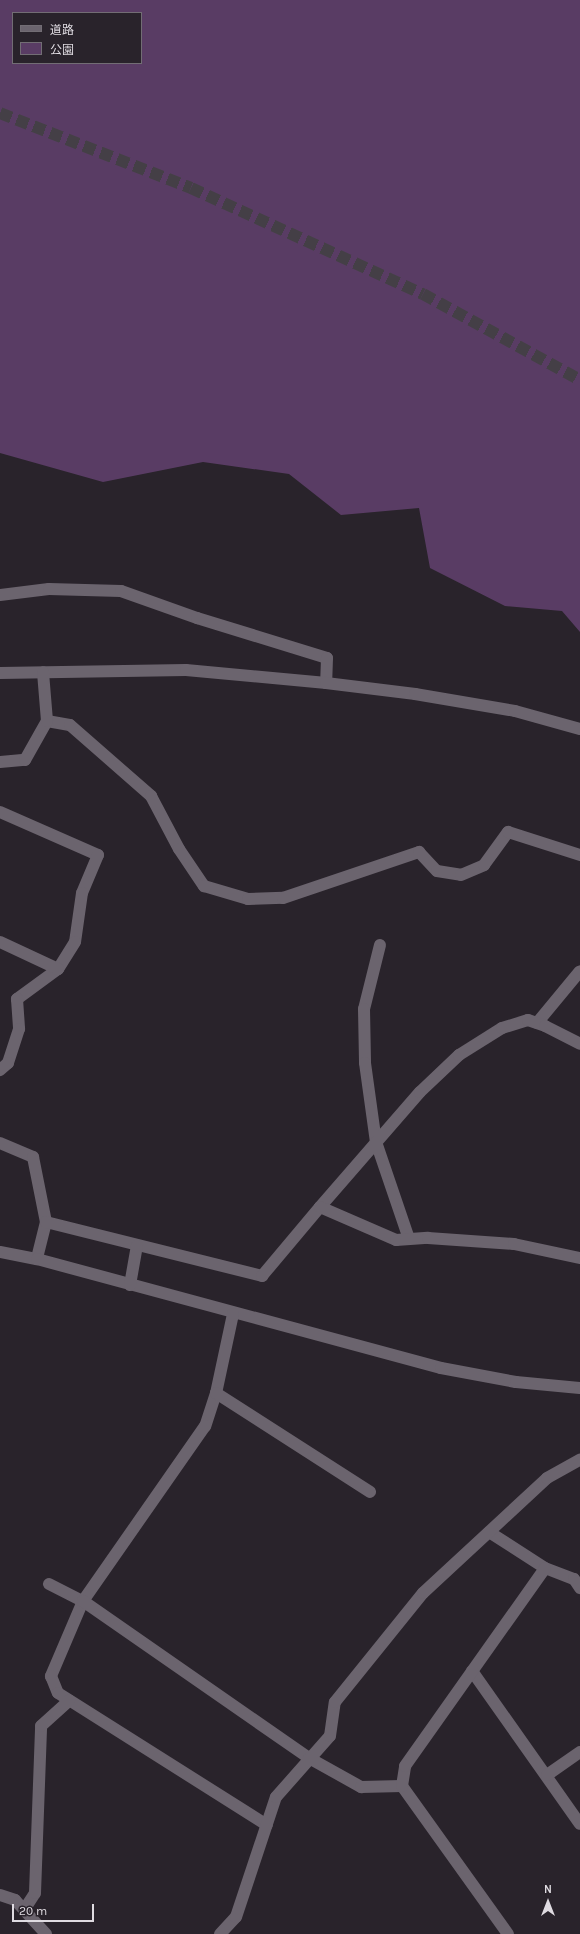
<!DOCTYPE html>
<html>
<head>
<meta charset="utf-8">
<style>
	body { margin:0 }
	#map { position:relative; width:580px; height:1934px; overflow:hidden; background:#29232b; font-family:Karla,"Noto Sans JP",sans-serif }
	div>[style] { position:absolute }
	.green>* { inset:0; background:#593c64 }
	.highway-tunnel>* { height:12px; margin-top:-6px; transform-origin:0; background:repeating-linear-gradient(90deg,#443f46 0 12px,transparent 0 18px) }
	.minor>* { height:12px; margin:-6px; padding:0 6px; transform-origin:6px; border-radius:6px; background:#6b646e }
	span { translate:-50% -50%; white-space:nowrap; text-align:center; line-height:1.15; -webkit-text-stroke:3px #29232b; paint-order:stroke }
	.legend { position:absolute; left:12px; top:12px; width:130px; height:52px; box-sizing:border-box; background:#29232b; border:1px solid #726d74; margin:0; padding:5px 7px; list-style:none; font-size:12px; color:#dfdbe1 }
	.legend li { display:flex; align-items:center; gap:8px; height:20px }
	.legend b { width:20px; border:1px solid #726d74 }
	.north { position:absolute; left:528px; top:1882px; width:40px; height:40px; -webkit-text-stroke:3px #29232b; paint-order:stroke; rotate:0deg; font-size:11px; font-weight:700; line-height:16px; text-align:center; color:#dfdbe1 }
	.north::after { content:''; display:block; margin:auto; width:14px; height:18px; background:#dfdbe1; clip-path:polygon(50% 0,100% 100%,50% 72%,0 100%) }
	.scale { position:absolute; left:12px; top:1904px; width:82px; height:18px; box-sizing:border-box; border:2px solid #dfdbe1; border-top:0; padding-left:5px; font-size:12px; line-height:14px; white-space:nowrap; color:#dfdbe1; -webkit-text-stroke:3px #29232b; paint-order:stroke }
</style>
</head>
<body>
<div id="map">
	<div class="green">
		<div style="clip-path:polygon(evenodd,0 0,580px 0,580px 632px,562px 611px,505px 606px,430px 568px,419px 508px,341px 515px,289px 474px,203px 462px,103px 482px,0 453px,0 0,13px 13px,141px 13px,141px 63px,13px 63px,13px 13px)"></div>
	</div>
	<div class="highway-tunnel">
		<div style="left:0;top:113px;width:205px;rotate:21.4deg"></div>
		<div style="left:191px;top:188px;width:255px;rotate:24.6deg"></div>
		<div style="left:423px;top:294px;width:179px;rotate:28.7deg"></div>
	</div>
	<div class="minor">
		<div style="left:0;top:595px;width:49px;rotate:-7deg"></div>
		<div style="left:49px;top:589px;width:72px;rotate:1.6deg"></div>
		<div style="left:121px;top:591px;width:81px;rotate:19.6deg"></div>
		<div style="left:197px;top:618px;width:136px;rotate:17.1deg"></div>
		<div style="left:327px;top:658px;width:25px;rotate:92deg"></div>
		<div style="left:0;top:673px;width:186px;rotate:-0.9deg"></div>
		<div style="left:186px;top:670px;width:141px;rotate:5.3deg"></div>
		<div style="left:326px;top:683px;width:90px;rotate:7deg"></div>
		<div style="left:415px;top:694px;width:101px;rotate:9.6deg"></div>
		<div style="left:515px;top:711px;width:67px;rotate:15.5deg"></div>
		<div style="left:47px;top:721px;width:23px;rotate:10deg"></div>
		<div style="left:70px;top:725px;width:108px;rotate:41.2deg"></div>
		<div style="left:151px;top:796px;width:60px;rotate:62.2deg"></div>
		<div style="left:179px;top:849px;width:45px;rotate:56deg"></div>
		<div style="left:204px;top:886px;width:46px;rotate:16.5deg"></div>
		<div style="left:248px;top:899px;width:35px;rotate:-2deg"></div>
		<div style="left:283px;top:898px;width:144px;rotate:-18.7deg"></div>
		<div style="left:419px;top:852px;width:26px;rotate:47deg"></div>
		<div style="left:437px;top:871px;width:24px;rotate:9deg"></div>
		<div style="left:461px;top:875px;width:25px;rotate:-23deg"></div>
		<div style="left:484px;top:865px;width:41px;rotate:-54deg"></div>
		<div style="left:508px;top:832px;width:76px;rotate:17.7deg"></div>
		<div style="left:0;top:762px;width:25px;rotate:-5deg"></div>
		<div style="left:25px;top:760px;width:45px;rotate:-60.6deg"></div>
		<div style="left:47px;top:721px;width:49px;rotate:-94.7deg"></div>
		<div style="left:0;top:812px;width:107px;rotate:23.7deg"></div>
		<div style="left:98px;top:855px;width:41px;rotate:112.8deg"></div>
		<div style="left:82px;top:893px;width:49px;rotate:98.1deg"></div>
		<div style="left:75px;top:942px;width:32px;rotate:122deg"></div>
		<div style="left:58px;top:969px;width:51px;rotate:143.8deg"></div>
		<div style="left:17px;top:999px;width:30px;rotate:86deg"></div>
		<div style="left:19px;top:1029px;width:36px;rotate:108deg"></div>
		<div style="left:8px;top:1063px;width:11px;rotate:139deg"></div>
		<div style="left:0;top:942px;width:64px;rotate:25deg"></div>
		<div style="left:380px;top:945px;width:66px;rotate:104deg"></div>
		<div style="left:364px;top:1009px;width:54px;rotate:88.9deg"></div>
		<div style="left:365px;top:1063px;width:80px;rotate:82.1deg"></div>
		<div style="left:376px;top:1142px;width:102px;rotate:71.2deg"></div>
		<div style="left:537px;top:1023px;width:67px;rotate:-50.4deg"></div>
		<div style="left:0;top:1143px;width:36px;rotate:23deg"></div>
		<div style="left:33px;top:1157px;width:66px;rotate:78.7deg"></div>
		<div style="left:46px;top:1222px;width:38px;rotate:104deg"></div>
		<div style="left:320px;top:1207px;width:152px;rotate:-49deg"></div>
		<div style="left:420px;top:1092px;width:54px;rotate:-43.5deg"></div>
		<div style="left:459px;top:1055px;width:51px;rotate:-32.1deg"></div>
		<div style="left:502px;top:1028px;width:27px;rotate:-17deg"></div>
		<div style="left:528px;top:1020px;width:18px;rotate:19deg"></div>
		<div style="left:545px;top:1026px;width:39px;rotate:27deg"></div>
		<div style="left:46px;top:1222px;width:223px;rotate:14deg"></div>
		<div style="left:262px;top:1276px;width:90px;rotate:-50deg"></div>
		<div style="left:320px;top:1207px;width:83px;rotate:23.5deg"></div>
		<div style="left:396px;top:1240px;width:32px;rotate:-4deg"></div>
		<div style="left:428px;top:1238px;width:86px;rotate:4deg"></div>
		<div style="left:514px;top:1244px;width:67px;rotate:12deg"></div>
		<div style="left:0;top:1252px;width:38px;rotate:11deg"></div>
		<div style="left:37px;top:1259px;width:418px;rotate:15.1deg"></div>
		<div style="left:441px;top:1368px;width:76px;rotate:10.6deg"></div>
		<div style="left:516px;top:1382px;width:64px;rotate:5.4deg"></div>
		<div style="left:130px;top:1285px;width:40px;rotate:-80deg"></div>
		<div style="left:233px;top:1314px;width:81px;rotate:102.1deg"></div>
		<div style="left:216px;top:1393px;width:35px;rotate:108deg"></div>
		<div style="left:205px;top:1426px;width:213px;rotate:124.9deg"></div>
		<div style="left:83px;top:1601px;width:82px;rotate:113.1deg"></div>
		<div style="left:51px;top:1676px;width:18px;rotate:68deg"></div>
		<div style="left:58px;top:1693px;width:247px;rotate:32.3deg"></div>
		<div style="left:216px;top:1393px;width:183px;rotate:32.7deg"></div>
		<div style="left:489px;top:1532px;width:67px;rotate:32.7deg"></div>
		<div style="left:545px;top:1568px;width:31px;rotate:21deg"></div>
		<div style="left:574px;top:1579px;width:11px;rotate:56deg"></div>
		<div style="left:49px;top:1584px;width:38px;rotate:27deg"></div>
		<div style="left:83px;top:1601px;width:275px;rotate:34.8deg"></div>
		<div style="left:309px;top:1758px;width:60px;rotate:29.1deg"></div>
		<div style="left:361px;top:1787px;width:41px;rotate:-1.4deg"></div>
		<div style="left:402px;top:1786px;width:182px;rotate:54.4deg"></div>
		<div style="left:472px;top:1671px;width:187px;rotate:54.8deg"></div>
		<div style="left:547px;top:1775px;width:40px;rotate:-34.9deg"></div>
		<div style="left:402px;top:1786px;width:20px;rotate:-81deg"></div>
		<div style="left:405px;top:1766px;width:242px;rotate:-54.7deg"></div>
		<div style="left:0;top:1895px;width:16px;rotate:18deg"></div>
		<div style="left:15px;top:1900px;width:46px;rotate:47.6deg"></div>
		<div style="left:24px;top:1910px;width:20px;rotate:-57deg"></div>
		<div style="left:35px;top:1893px;width:167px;rotate:-87.9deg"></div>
		<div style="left:41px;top:1726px;width:38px;rotate:-42deg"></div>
		<div style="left:220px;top:1934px;width:23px;rotate:-47deg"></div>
		<div style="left:236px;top:1917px;width:126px;rotate:-71.6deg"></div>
		<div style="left:276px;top:1797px;width:81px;rotate:-48.5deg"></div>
		<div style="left:330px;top:1736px;width:34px;rotate:-82deg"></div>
		<div style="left:335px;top:1702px;width:140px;rotate:-51.1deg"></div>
		<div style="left:423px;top:1593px;width:169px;rotate:-42.8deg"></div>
		<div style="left:547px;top:1478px;width:38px;rotate:-29deg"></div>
	</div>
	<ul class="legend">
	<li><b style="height:5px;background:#6b646e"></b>道路</li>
	<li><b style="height:11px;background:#593c64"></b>公園</li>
	</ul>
	<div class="north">N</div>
	<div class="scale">20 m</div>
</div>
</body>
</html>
